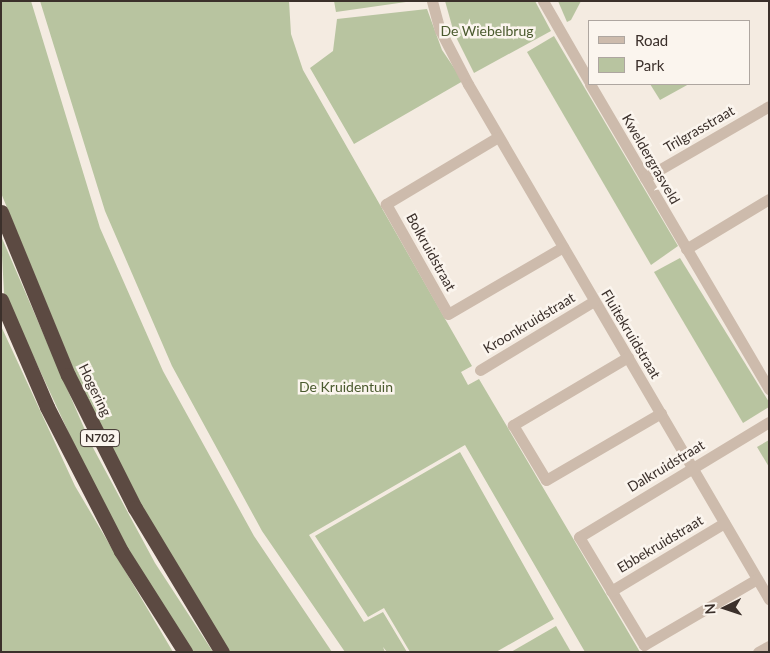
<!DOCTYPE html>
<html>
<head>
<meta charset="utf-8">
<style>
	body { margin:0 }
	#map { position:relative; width:770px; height:653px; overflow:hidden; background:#f4ebe1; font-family:Lato,sans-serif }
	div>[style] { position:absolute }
	.green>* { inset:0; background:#b8c4a0 }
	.street>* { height:11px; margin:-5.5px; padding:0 5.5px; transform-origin:5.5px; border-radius:5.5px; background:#cdbbac }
	.highway>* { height:15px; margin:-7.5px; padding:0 7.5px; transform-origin:7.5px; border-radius:7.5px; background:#5c4a42 }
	span { translate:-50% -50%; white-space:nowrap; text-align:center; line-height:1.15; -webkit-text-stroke:5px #fbf5ee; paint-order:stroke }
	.shield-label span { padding:1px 4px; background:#fbf5ee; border:1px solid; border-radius:4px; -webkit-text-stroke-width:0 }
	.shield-label { font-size:12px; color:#3b302b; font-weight:700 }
	.park-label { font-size:14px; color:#4a5a2e }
	.street-label { font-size:14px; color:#3b302b }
	.frame { position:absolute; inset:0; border:2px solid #3b302b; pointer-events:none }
	.legend { position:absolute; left:588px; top:20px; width:162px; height:65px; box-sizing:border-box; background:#fbf5ee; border:1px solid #aea6a0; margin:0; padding:6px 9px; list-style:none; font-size:15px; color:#3b302b }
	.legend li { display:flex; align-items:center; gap:10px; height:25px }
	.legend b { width:25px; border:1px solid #aea6a0 }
	.north { position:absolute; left:700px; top:583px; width:50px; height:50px; -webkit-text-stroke:4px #fbf5ee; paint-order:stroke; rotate:266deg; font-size:14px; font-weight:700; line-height:20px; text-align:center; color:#3b302b }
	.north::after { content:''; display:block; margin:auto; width:18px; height:22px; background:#3b302b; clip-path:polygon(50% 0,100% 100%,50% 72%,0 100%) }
</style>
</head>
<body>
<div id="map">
	<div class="green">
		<div style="clip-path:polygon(1px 1px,31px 1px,100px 228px,163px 371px,254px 536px,332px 652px,229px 652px,161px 543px,86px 400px,1px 193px)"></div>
		<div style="clip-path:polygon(40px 1px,289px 1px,291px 34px,303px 70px,472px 366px,461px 372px,468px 385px,479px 379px,640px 652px,585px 652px,465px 445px,309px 535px,364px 622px,383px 612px,407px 652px,387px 652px,383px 647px,385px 652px,345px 652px,262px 531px,172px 366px,105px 211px)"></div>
		<div style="clip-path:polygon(334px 1px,413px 1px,336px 12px)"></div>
		<div style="clip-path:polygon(445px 1px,535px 1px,551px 31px,474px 73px,454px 33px)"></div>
		<div style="clip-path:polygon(558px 1px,581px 1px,571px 20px,567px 22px)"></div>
		<div style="clip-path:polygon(427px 9px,442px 50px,463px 81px,354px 144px,310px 68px,333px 51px,337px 19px)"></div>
		<div style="clip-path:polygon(554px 36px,678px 246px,651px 265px,527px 52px)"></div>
		<div style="clip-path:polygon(650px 84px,689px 84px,660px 100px)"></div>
		<div style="clip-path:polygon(1px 236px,91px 444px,155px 563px,213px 652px,190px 652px,105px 511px,4px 293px)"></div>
		<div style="clip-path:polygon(680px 258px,769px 402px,769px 407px,743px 423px,654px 272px)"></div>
		<div style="clip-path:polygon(1px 326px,75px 486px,173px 652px,1px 652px)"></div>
		<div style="clip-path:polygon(769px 440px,769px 467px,757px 447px)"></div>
		<div style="clip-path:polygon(460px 452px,554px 619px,496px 652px,410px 652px,384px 608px,368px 617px,315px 536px)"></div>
		<div style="clip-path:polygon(556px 626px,571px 652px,511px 652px)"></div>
	</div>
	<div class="street">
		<div style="left:432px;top:1px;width:30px;rotate:75deg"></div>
		<div style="left:440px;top:30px;width:61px;rotate:62.6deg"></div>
		<div style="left:468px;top:84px;width:597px;rotate:59.7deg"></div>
		<div style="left:543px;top:1px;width:92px;rotate:60.1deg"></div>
		<div style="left:590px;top:84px;width:354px;rotate:59.6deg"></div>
		<div style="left:498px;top:137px;width:131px;rotate:149.1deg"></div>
		<div style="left:386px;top:204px;width:126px;rotate:60.6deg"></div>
		<div style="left:448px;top:314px;width:133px;rotate:-30.2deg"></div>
		<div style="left:645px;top:178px;width:143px;rotate:-30.1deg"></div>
		<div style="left:686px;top:249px;width:97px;rotate:-31.1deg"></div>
		<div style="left:628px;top:357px;width:134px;rotate:149.4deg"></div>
		<div style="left:513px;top:425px;width:64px;rotate:59deg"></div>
		<div style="left:546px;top:480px;width:133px;rotate:-30.2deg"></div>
		<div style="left:480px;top:370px;width:133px;rotate:-31.2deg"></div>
		<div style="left:757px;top:579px;width:131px;rotate:149.7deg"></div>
		<div style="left:644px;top:645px;width:126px;rotate:-121deg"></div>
		<div style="left:579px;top:537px;width:222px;rotate:-31.2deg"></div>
		<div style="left:611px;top:591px;width:132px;rotate:-31deg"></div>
		<div style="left:758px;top:652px;width:13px;rotate:-29deg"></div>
	</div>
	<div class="highway">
		<div style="left:1px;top:212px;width:176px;rotate:67.7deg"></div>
		<div style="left:68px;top:375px;width:149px;rotate:63.3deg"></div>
		<div style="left:135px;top:508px;width:168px;rotate:58.9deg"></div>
		<div style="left:1px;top:300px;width:116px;rotate:66.7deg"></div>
		<div style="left:47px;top:407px;width:162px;rotate:62.8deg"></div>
		<div style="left:121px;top:551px;width:120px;rotate:57.6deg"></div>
	</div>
	<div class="shield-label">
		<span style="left:100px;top:438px">N702</span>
	</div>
	<div class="park-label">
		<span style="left:487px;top:31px">De Wiebelbrug</span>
		<span style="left:346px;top:387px">De Kruidentuin</span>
	</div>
	<div class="street-label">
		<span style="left:699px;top:129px;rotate:-30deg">Trilgrasstraat</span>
		<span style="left:651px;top:159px;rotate:60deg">Kweldergrasveld</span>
		<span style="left:431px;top:252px;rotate:61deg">Bolkruidstraat</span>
		<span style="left:529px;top:323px;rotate:-31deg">Kroonkruidstraat</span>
		<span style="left:631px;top:334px;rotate:59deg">Fluitekruidstraat</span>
		<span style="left:95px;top:390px;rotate:64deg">Hogering</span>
		<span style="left:666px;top:466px;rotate:-31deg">Dalkruidstraat</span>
		<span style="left:660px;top:544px;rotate:-31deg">Ebbekruidstraat</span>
	</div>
	<div class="frame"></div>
	<ul class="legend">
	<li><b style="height:6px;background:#cdbbac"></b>Road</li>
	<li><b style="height:14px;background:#b8c4a0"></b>Park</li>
	</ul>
	<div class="north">N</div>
</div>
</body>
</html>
